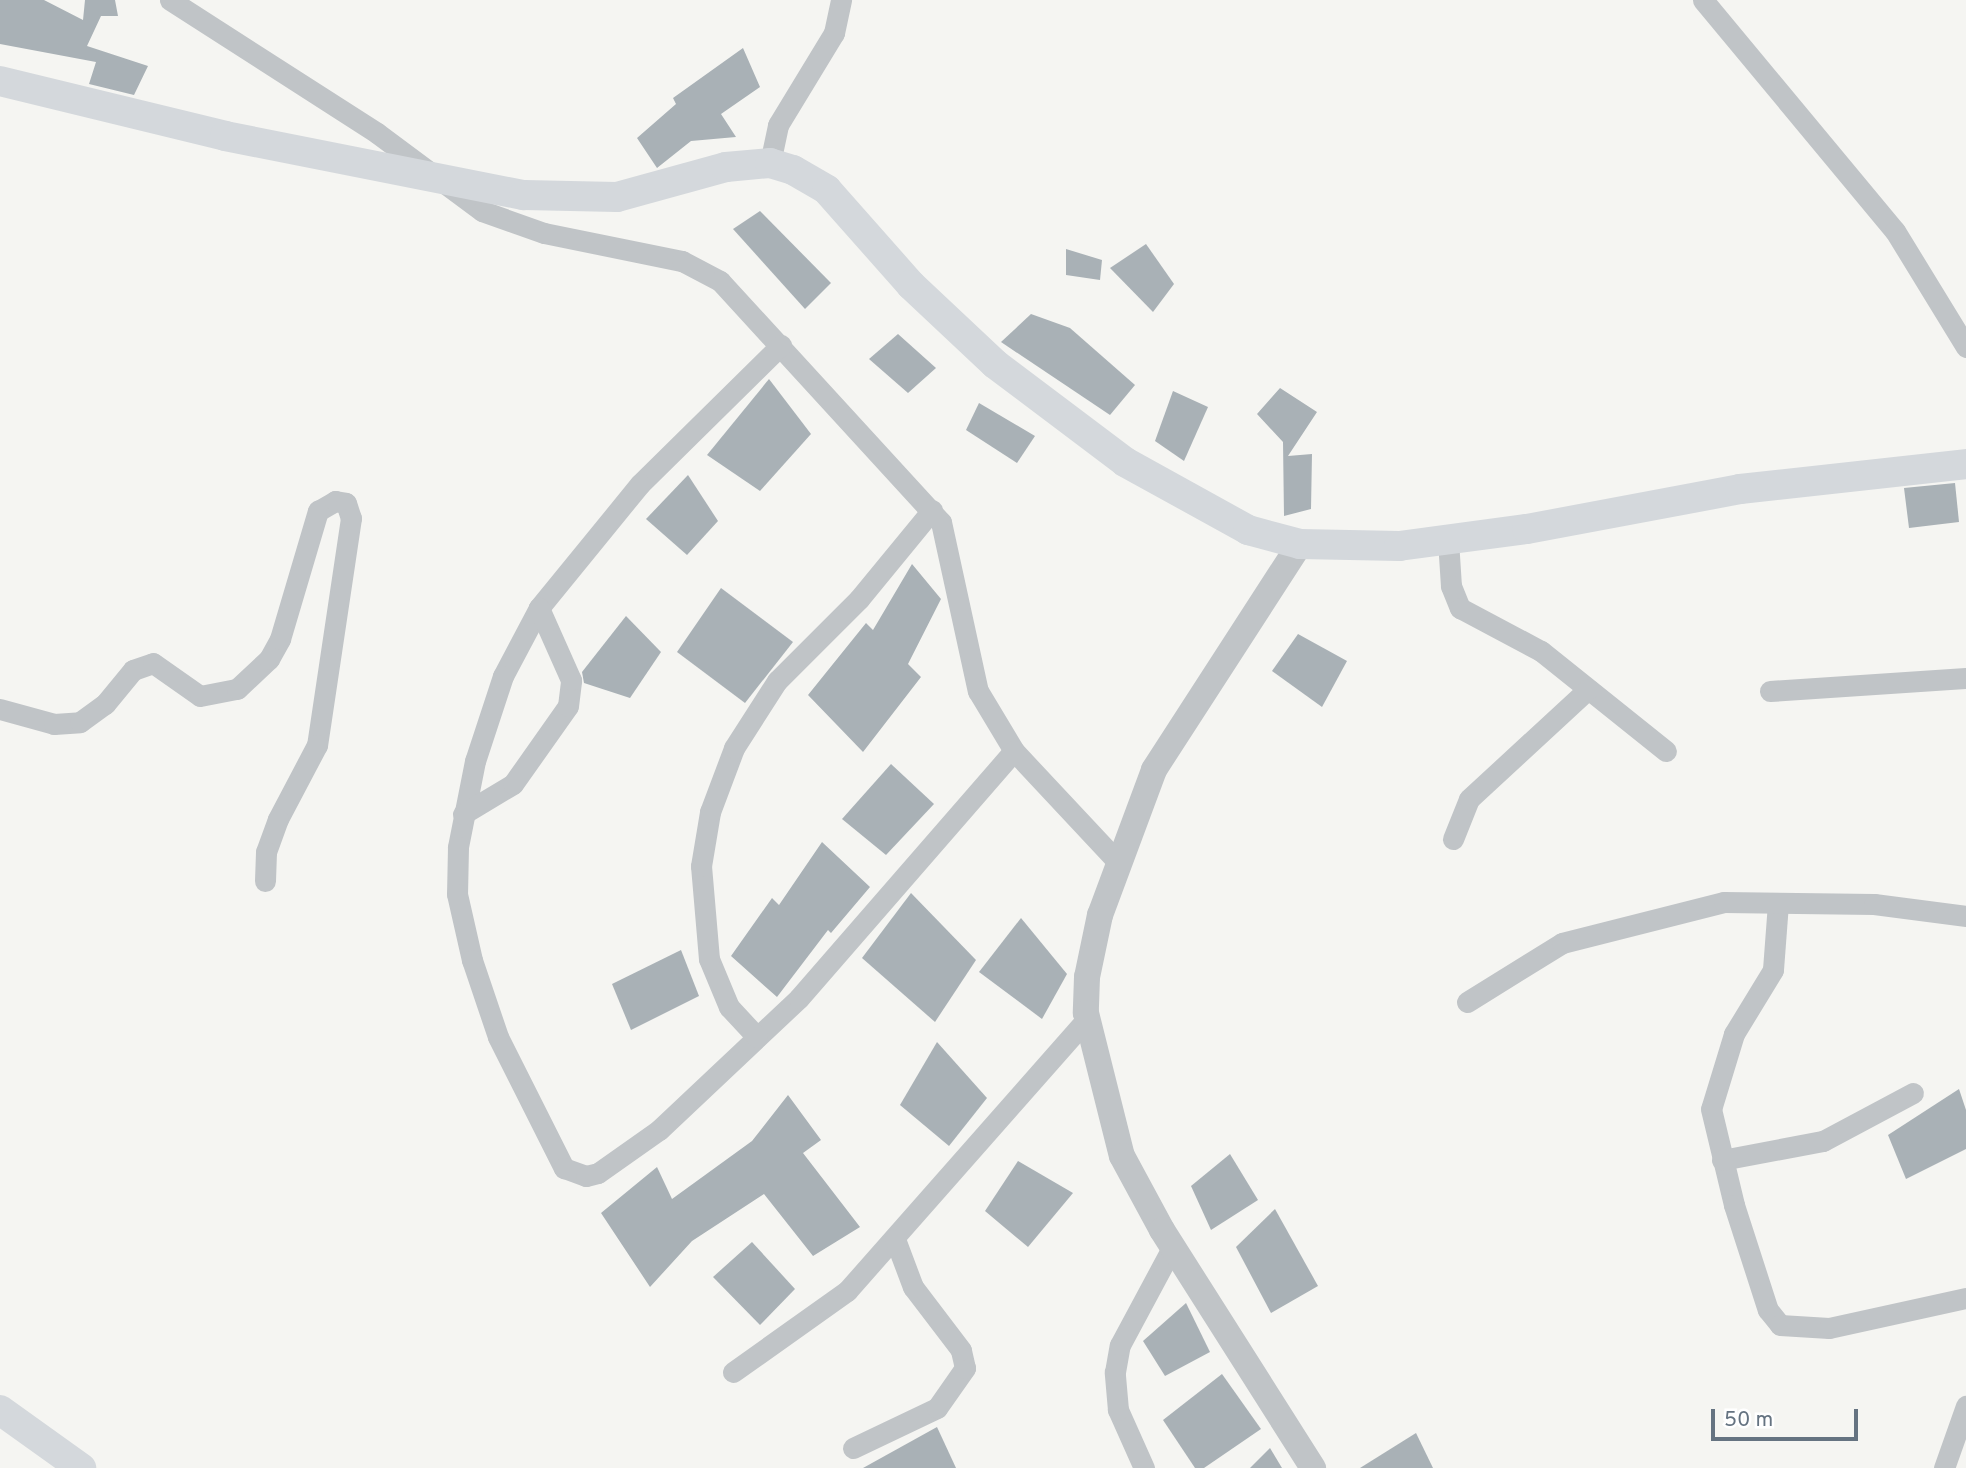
<!DOCTYPE html>
<html>
<head>
<meta charset="utf-8">
<style>
	body { margin:0 }
	#map { position:relative; width:1966px; height:1468px; overflow:hidden; background:#f5f5f2; font-family:Overpass,sans-serif }
	div>[style] { position:absolute }
	.building>* { inset:0; background:#a9b1b6 }
	.minor>* { height:21px; margin:-10.5px; padding:0 10.5px; transform-origin:10.5px; border-radius:10.5px; background:#c0c4c7 }
	.tertiary>* { height:26px; margin:-13px; padding:0 13px; transform-origin:13px; border-radius:13px; background:#c0c4c7 }
	.secondary>* { height:30px; margin:-15px; padding:0 15px; transform-origin:15px; border-radius:15px; background:#d4d8dc }
	span { translate:-50% -50%; white-space:nowrap; text-align:center; line-height:1.15; -webkit-text-stroke:7px #fff; paint-order:stroke }
	.scale { position:absolute; left:1711px; top:1409px; width:147px; height:32px; box-sizing:border-box; border:4px solid #657381; border-top:0; padding-left:9px; font-size:21px; line-height:24px; white-space:nowrap; color:#657381; -webkit-text-stroke:5px #fff; paint-order:stroke }
</style>
</head>
<body>
<div id="map">
	<div class="building">
		<div style="clip-path:polygon(0 0,44px 0,83px 20px,85px 0,115px 0,118px 16px,101px 16px,87px 46px,148px 66px,134px 95px,89px 84px,96px 62px,0 44px)"></div>
		<div style="clip-path:polygon(743px 48px,760px 87px,721px 114px,736px 137px,691px 141px,657px 168px,637px 138px,676px 104px,673px 98px)"></div>
		<div style="clip-path:polygon(760px 211px,831px 283px,805px 309px,733px 229px)"></div>
		<div style="clip-path:polygon(1146px 244px,1174px 284px,1153px 312px,1110px 268px)"></div>
		<div style="clip-path:polygon(1066px 249px,1102px 260px,1100px 280px,1066px 275px)"></div>
		<div style="clip-path:polygon(1031px 314px,1070px 328px,1135px 385px,1110px 415px,1001px 342px)"></div>
		<div style="clip-path:polygon(898px 334px,936px 368px,908px 393px,869px 359px)"></div>
		<div style="clip-path:polygon(769px 379px,811px 434px,760px 491px,707px 455px)"></div>
		<div style="clip-path:polygon(1280px 388px,1317px 412px,1288px 456px,1312px 454px,1311px 509px,1284px 516px,1283px 442px,1257px 414px)"></div>
		<div style="clip-path:polygon(1173px 391px,1208px 407px,1184px 461px,1155px 441px)"></div>
		<div style="clip-path:polygon(979px 403px,1035px 436px,1017px 463px,966px 430px)"></div>
		<div style="clip-path:polygon(688px 475px,718px 521px,687px 555px,646px 519px)"></div>
		<div style="clip-path:polygon(1955px 483px,1959px 522px,1909px 528px,1904px 488px)"></div>
		<div style="clip-path:polygon(912px 564px,941px 599px,908px 664px,921px 677px,863px 752px,808px 695px,866px 623px,873px 630px)"></div>
		<div style="clip-path:polygon(721px 588px,793px 642px,745px 703px,677px 652px)"></div>
		<div style="clip-path:polygon(626px 616px,661px 652px,630px 698px,584px 683px,582px 672px)"></div>
		<div style="clip-path:polygon(1298px 634px,1347px 661px,1322px 707px,1272px 671px)"></div>
		<div style="clip-path:polygon(891px 764px,934px 804px,886px 855px,842px 819px)"></div>
		<div style="clip-path:polygon(822px 842px,870px 887px,831px 933px,828px 930px,777px 997px,731px 956px,772px 898px,779px 905px)"></div>
		<div style="clip-path:polygon(911px 893px,976px 960px,935px 1022px,862px 958px)"></div>
		<div style="clip-path:polygon(1021px 918px,1067px 974px,1042px 1019px,979px 972px)"></div>
		<div style="clip-path:polygon(681px 950px,699px 996px,631px 1030px,612px 984px)"></div>
		<div style="clip-path:polygon(937px 1042px,987px 1098px,949px 1146px,900px 1105px)"></div>
		<div style="clip-path:polygon(1959px 1089px,1966px 1110px,1966px 1149px,1906px 1179px,1888px 1135px)"></div>
		<div style="clip-path:polygon(788px 1095px,821px 1140px,803px 1153px,860px 1227px,813px 1256px,764px 1194px,692px 1241px,650px 1287px,601px 1213px,657px 1167px,672px 1199px,752px 1141px)"></div>
		<div style="clip-path:polygon(1230px 1154px,1258px 1200px,1211px 1230px,1191px 1186px)"></div>
		<div style="clip-path:polygon(1018px 1161px,1073px 1193px,1028px 1247px,985px 1211px)"></div>
		<div style="clip-path:polygon(1275px 1209px,1318px 1286px,1271px 1313px,1236px 1247px)"></div>
		<div style="clip-path:polygon(752px 1242px,795px 1289px,760px 1325px,713px 1277px)"></div>
		<div style="clip-path:polygon(1186px 1303px,1210px 1352px,1165px 1376px,1143px 1341px)"></div>
		<div style="clip-path:polygon(1222px 1374px,1261px 1429px,1204px 1468px,1195px 1468px,1163px 1420px)"></div>
		<div style="clip-path:polygon(937px 1427px,956px 1468px,863px 1468px)"></div>
		<div style="clip-path:polygon(1416px 1433px,1433px 1468px,1360px 1468px)"></div>
		<div style="clip-path:polygon(1270px 1448px,1282px 1468px,1250px 1468px)"></div>
	</div>
	<div class="minor">
		<div style="left:170px;top:0;width:246px;rotate:32.7deg"></div>
		<div style="left:377px;top:133px;width:131px;rotate:36.6deg"></div>
		<div style="left:482px;top:211px;width:66px;rotate:19.5deg"></div>
		<div style="left:544px;top:233px;width:141px;rotate:11.5deg"></div>
		<div style="left:682px;top:261px;width:43px;rotate:27.8deg"></div>
		<div style="left:720px;top:281px;width:327px;rotate:47.5deg"></div>
		<div style="left:941px;top:522px;width:173px;rotate:77.7deg"></div>
		<div style="left:978px;top:691px;width:70px;rotate:59deg"></div>
		<div style="left:1014px;top:751px;width:152px;rotate:46.9deg"></div>
		<div style="left:1703px;top:0;width:300px;rotate:50.3deg"></div>
		<div style="left:1895px;top:231px;width:136px;rotate:58.5deg"></div>
		<div style="left:770px;top:163px;width:39px;rotate:-78deg"></div>
		<div style="left:778px;top:125px;width:108px;rotate:-58.7deg"></div>
		<div style="left:834px;top:33px;width:34px;rotate:-78deg"></div>
		<div style="left:781px;top:345px;width:198px;rotate:135.4deg"></div>
		<div style="left:640px;top:484px;width:160px;rotate:129.2deg"></div>
		<div style="left:539px;top:608px;width:77px;rotate:117.9deg"></div>
		<div style="left:503px;top:676px;width:89px;rotate:108.2deg"></div>
		<div style="left:475px;top:761px;width:88px;rotate:101.2deg"></div>
		<div style="left:458px;top:847px;width:47px;rotate:91.2deg"></div>
		<div style="left:457px;top:894px;width:68px;rotate:77.2deg"></div>
		<div style="left:472px;top:960px;width:81px;rotate:71.3deg"></div>
		<div style="left:498px;top:1037px;width:147px;rotate:63.3deg"></div>
		<div style="left:564px;top:1168px;width:23px;rotate:20deg"></div>
		<div style="left:586px;top:1176px;width:12px;rotate:-14deg"></div>
		<div style="left:598px;top:1173px;width:75px;rotate:-35.2deg"></div>
		<div style="left:659px;top:1130px;width:192px;rotate:-43.3deg"></div>
		<div style="left:799px;top:998px;width:327px;rotate:-49deg"></div>
		<div style="left:1448px;top:540px;width:46px;rotate:86.3deg"></div>
		<div style="left:1451px;top:586px;width:24px;rotate:68deg"></div>
		<div style="left:1460px;top:608px;width:92px;rotate:28deg"></div>
		<div style="left:1541px;top:651px;width:160px;rotate:38.7deg"></div>
		<div style="left:1770px;top:691px;width:196px;rotate:-3.8deg"></div>
		<div style="left:0;top:709px;width:56px;rotate:15.5deg"></div>
		<div style="left:54px;top:724px;width:26px;rotate:-4deg"></div>
		<div style="left:80px;top:722px;width:31px;rotate:-36deg"></div>
		<div style="left:105px;top:704px;width:44px;rotate:-50.5deg"></div>
		<div style="left:133px;top:670px;width:21px;rotate:-19deg"></div>
		<div style="left:153px;top:663px;width:57px;rotate:35.1deg"></div>
		<div style="left:200px;top:696px;width:38px;rotate:-11deg"></div>
		<div style="left:237px;top:689px;width:44px;rotate:-43.2deg"></div>
		<div style="left:269px;top:659px;width:23px;rotate:-61deg"></div>
		<div style="left:280px;top:639px;width:134px;rotate:-73.5deg"></div>
		<div style="left:318px;top:511px;width:20px;rotate:-30deg"></div>
		<div style="left:335px;top:501px;width:11px;rotate:10deg"></div>
		<div style="left:346px;top:503px;width:16px;rotate:72deg"></div>
		<div style="left:351px;top:518px;width:230px;rotate:98.5deg"></div>
		<div style="left:317px;top:745px;width:84px;rotate:117.8deg"></div>
		<div style="left:278px;top:819px;width:35px;rotate:110deg"></div>
		<div style="left:266px;top:852px;width:29px;rotate:92deg"></div>
		<div style="left:463px;top:814px;width:58px;rotate:-31deg"></div>
		<div style="left:513px;top:784px;width:95px;rotate:-54.8deg"></div>
		<div style="left:568px;top:706px;width:26px;rotate:-83deg"></div>
		<div style="left:571px;top:680px;width:79px;rotate:-114deg"></div>
		<div style="left:1453px;top:839px;width:43px;rotate:-68.2deg"></div>
		<div style="left:1469px;top:799px;width:162px;rotate:-42.7deg"></div>
		<div style="left:1778px;top:903px;width:67px;rotate:94.3deg"></div>
		<div style="left:1773px;top:970px;width:75px;rotate:121.4deg"></div>
		<div style="left:1734px;top:1034px;width:78px;rotate:107deg"></div>
		<div style="left:1711px;top:1109px;width:99px;rotate:76.5deg"></div>
		<div style="left:1734px;top:1205px;width:110px;rotate:72.1deg"></div>
		<div style="left:1768px;top:1310px;width:19px;rotate:51deg"></div>
		<div style="left:1780px;top:1325px;width:49px;rotate:3.5deg"></div>
		<div style="left:1829px;top:1328px;width:140px;rotate:-12.4deg"></div>
		<div style="left:1467px;top:1002px;width:112px;rotate:-31.8deg"></div>
		<div style="left:1562px;top:943px;width:167px;rotate:-14.2deg"></div>
		<div style="left:1724px;top:902px;width:150px;rotate:0.8deg"></div>
		<div style="left:1874px;top:904px;width:93px;rotate:7.4deg"></div>
		<div style="left:757px;top:1037px;width:41px;rotate:-133deg"></div>
		<div style="left:729px;top:1007px;width:52px;rotate:-112.6deg"></div>
		<div style="left:709px;top:959px;width:93px;rotate:-94.9deg"></div>
		<div style="left:701px;top:866px;width:55px;rotate:-80.5deg"></div>
		<div style="left:710px;top:812px;width:68px;rotate:-69.4deg"></div>
		<div style="left:734px;top:748px;width:80px;rotate:-57.3deg"></div>
		<div style="left:777px;top:681px;width:116px;rotate:-45deg"></div>
		<div style="left:859px;top:599px;width:115px;rotate:-50.6deg"></div>
		<div style="left:1722px;top:1160px;width:103px;rotate:-10.7deg"></div>
		<div style="left:1823px;top:1141px;width:102px;rotate:-28.1deg"></div>
		<div style="left:733px;top:1372px;width:140px;rotate:-35.4deg"></div>
		<div style="left:847px;top:1291px;width:363px;rotate:-48.6deg"></div>
		<div style="left:853px;top:1448px;width:93px;rotate:-25.5deg"></div>
		<div style="left:937px;top:1408px;width:49px;rotate:-55deg"></div>
		<div style="left:965px;top:1368px;width:18px;rotate:-103deg"></div>
		<div style="left:961px;top:1350px;width:79px;rotate:-127.3deg"></div>
		<div style="left:913px;top:1287px;width:51px;rotate:-110.6deg"></div>
		<div style="left:1144px;top:1468px;width:64px;rotate:-114.1deg"></div>
		<div style="left:1118px;top:1410px;width:38px;rotate:-95deg"></div>
		<div style="left:1115px;top:1372px;width:27px;rotate:-80deg"></div>
		<div style="left:1120px;top:1345px;width:112px;rotate:-61.8deg"></div>
		<div style="left:1944px;top:1468px;width:66px;rotate:-70.5deg"></div>
	</div>
	<div class="tertiary">
		<div style="left:1300px;top:544px;width:269px;rotate:122.9deg"></div>
		<div style="left:1154px;top:770px;width:155px;rotate:110.4deg"></div>
		<div style="left:1100px;top:915px;width:63px;rotate:101.8deg"></div>
		<div style="left:1087px;top:977px;width:36px;rotate:92deg"></div>
		<div style="left:1086px;top:1013px;width:147px;rotate:75.9deg"></div>
		<div style="left:1122px;top:1156px;width:84px;rotate:61.6deg"></div>
		<div style="left:1162px;top:1230px;width:282px;rotate:57.6deg"></div>
	</div>
	<div class="secondary">
		<div style="left:0;top:81px;width:232px;rotate:13.7deg"></div>
		<div style="left:225px;top:136px;width:305px;rotate:11.2deg"></div>
		<div style="left:524px;top:195px;width:93px;rotate:1.2deg"></div>
		<div style="left:617px;top:197px;width:113px;rotate:-15.4deg"></div>
		<div style="left:726px;top:167px;width:44px;rotate:-5.2deg"></div>
		<div style="left:770px;top:163px;width:24px;rotate:17deg"></div>
		<div style="left:793px;top:170px;width:39px;rotate:30deg"></div>
		<div style="left:827px;top:190px;width:127px;rotate:48.5deg"></div>
		<div style="left:911px;top:285px;width:115px;rotate:43.2deg"></div>
		<div style="left:995px;top:364px;width:163px;rotate:37deg"></div>
		<div style="left:1125px;top:462px;width:141px;rotate:28.9deg"></div>
		<div style="left:1248px;top:530px;width:54px;rotate:15.1deg"></div>
		<div style="left:1300px;top:544px;width:99px;rotate:1.2deg"></div>
		<div style="left:1399px;top:546px;width:129px;rotate:-7.6deg"></div>
		<div style="left:1527px;top:529px;width:217px;rotate:-10.6deg"></div>
		<div style="left:1740px;top:489px;width:227px;rotate:-6.3deg"></div>
		<div style="left:0;top:1410px;width:100px;rotate:35.6deg"></div>
	</div>
	<div class="scale">50 m</div>
</div>
</body>
</html>
